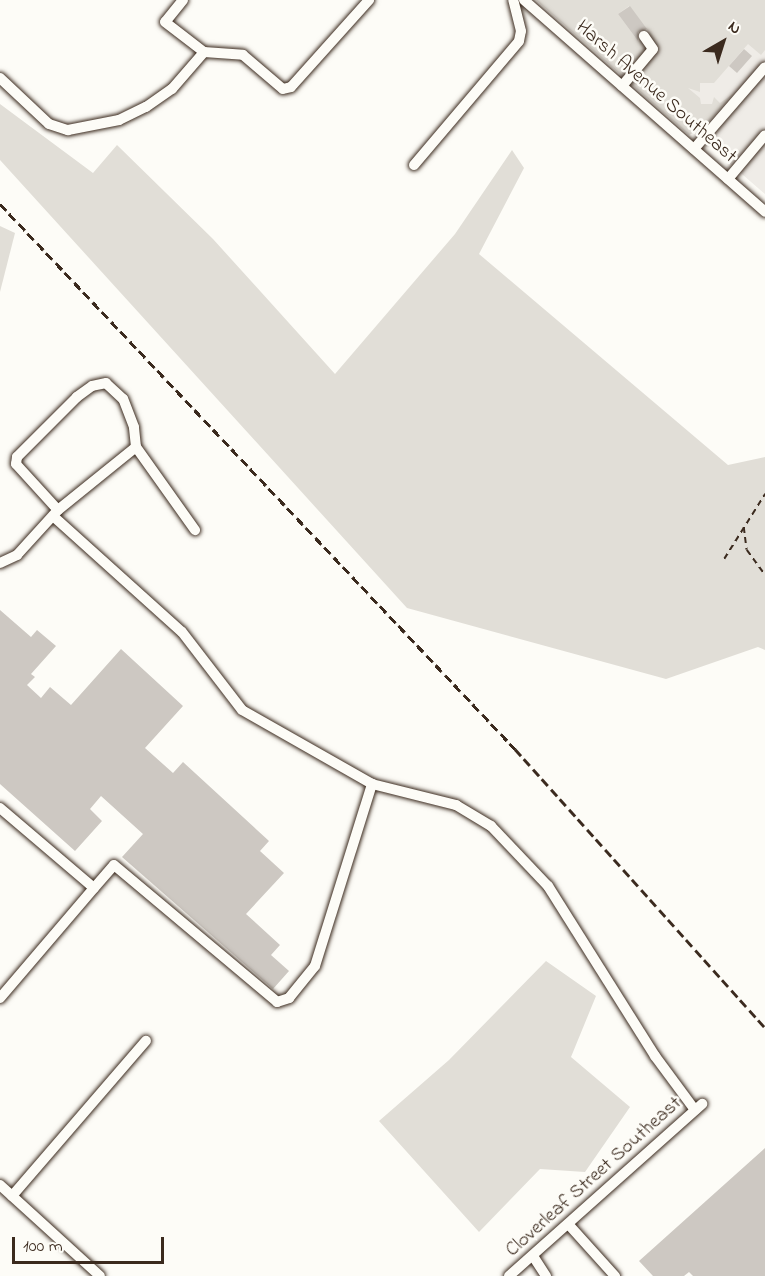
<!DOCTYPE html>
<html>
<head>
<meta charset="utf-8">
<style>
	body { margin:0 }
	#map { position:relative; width:765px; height:1276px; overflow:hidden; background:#fdfcf7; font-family:"Indie Flower",sans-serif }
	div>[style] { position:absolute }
	.built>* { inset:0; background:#efece7 }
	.green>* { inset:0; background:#e1ded7 }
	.building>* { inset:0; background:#cdc8c2 }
	.path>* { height:1.5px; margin-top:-0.75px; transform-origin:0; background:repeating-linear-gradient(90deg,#3b2a1e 0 6px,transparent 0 10.5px) }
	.roads { filter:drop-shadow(0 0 2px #3b2a1e) drop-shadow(0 0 2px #3b2a1e) }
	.minor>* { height:10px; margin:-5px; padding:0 5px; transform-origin:5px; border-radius:5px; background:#fdfcf7 }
	.rail>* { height:3px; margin-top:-1.5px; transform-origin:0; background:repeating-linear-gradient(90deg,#3b2a1e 0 9px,transparent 0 13.5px) }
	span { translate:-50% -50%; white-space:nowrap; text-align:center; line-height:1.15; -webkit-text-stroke:5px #fdfcf7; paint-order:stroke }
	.street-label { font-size:20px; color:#3b2a1e }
	.north { position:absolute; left:693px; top:12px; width:60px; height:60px; -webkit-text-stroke:4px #fdfcf7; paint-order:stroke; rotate:39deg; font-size:16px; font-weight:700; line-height:24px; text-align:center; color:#3b2a1e }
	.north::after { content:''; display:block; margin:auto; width:21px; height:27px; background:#3b2a1e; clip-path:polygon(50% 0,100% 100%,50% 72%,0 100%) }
	.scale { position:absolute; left:12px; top:1237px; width:152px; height:27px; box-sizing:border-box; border:3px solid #3b2a1e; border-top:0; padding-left:8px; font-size:18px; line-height:21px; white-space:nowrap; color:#3b2a1e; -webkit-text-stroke:4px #fdfcf7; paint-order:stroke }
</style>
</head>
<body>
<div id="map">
	<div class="built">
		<div style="clip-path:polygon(543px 0,765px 0,765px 194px,696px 134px)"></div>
	</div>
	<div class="green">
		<div style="clip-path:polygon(evenodd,536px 0,765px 0,765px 50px,761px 55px,748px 44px,714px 83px,700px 83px,700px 92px,688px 88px,700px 98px,701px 104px,712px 104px,714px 97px,720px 103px,734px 93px,704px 127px,689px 135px,536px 0,629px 6px,649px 32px,638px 41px,618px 14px,629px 6px)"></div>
		<div style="clip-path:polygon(0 104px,93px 173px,117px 145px,213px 239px,335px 374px,455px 234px,512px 150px,524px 168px,479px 254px,728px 465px,765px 457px,765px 650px,758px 647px,666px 679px,407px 608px,0 160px)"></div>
		<div style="clip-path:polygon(0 226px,15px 233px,0 292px)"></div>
		<div style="clip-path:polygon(546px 961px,596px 996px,571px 1057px,630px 1107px,585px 1172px,540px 1169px,479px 1232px,379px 1121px,449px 1060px)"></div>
	</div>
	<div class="building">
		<div style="clip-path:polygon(630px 6px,647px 29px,638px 32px,638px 41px,618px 14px)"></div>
		<div style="clip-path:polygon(744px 49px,752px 56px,737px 73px,729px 66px)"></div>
		<div style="clip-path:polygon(0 610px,31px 637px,37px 630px,56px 646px,31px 674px,35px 677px,27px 685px,41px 698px,50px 687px,71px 705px,121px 649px,183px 706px,145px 748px,173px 773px,183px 762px,269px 841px,260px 851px,284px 873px,246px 914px,280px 945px,271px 955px,289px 971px,273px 989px,122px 857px,143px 834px,101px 796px,90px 809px,102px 821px,75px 851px,0 784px)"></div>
		<div style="clip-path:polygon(765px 1148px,765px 1276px,693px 1276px,689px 1272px,684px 1276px,653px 1276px,639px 1261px)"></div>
	</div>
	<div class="path">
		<div style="left:744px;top:527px;width:23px;rotate:83deg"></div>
		<div style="left:747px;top:550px;width:31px;rotate:54deg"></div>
		<div style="left:724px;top:559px;width:77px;rotate:-57.8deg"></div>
	</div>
	<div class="roads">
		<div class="minor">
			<div style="left:183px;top:0;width:28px;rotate:129deg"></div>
			<div style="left:165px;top:22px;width:49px;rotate:37.6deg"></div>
			<div style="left:204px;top:52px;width:39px;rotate:4deg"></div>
			<div style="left:243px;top:55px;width:52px;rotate:40.4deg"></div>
			<div style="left:283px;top:89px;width:8px;rotate:-14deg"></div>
			<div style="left:291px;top:87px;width:117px;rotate:-48.1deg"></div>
			<div style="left:524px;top:0;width:321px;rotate:41.3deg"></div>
			<div style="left:0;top:78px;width:67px;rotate:43.2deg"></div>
			<div style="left:49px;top:124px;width:20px;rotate:18deg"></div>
			<div style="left:68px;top:130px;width:52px;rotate:-11.1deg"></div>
			<div style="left:119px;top:120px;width:30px;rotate:-26deg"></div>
			<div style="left:146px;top:107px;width:32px;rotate:-35deg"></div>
			<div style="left:172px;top:89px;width:49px;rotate:-49.1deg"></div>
			<div style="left:622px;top:86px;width:48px;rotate:-50deg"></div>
			<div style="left:653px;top:49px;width:16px;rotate:-125deg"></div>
			<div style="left:694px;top:149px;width:108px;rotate:-49.1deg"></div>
			<div style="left:414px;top:165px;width:162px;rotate:-49.7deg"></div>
			<div style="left:519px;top:41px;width:10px;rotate:-79deg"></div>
			<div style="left:521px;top:31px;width:32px;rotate:-104deg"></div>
			<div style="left:728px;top:179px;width:57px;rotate:-49.9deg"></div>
			<div style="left:136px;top:447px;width:102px;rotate:54.6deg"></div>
			<div style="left:53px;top:516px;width:173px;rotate:42deg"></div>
			<div style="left:182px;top:632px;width:98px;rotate:52.4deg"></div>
			<div style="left:242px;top:710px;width:150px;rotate:29.6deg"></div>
			<div style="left:372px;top:784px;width:87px;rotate:14deg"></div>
			<div style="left:456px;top:805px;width:41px;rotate:31deg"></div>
			<div style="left:491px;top:826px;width:83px;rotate:46.5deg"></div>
			<div style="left:548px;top:886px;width:201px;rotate:57.8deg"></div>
			<div style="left:655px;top:1056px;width:67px;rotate:53.5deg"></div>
			<div style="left:0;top:563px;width:19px;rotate:-25deg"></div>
			<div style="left:17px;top:555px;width:61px;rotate:-47.7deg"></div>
			<div style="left:58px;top:510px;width:100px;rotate:-38.9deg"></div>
			<div style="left:136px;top:447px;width:20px;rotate:-96deg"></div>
			<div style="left:134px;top:427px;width:30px;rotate:-111deg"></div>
			<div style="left:123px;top:399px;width:23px;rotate:-137deg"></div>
			<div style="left:106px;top:383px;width:14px;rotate:168deg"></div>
			<div style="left:92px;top:386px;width:19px;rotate:144deg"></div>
			<div style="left:77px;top:397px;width:85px;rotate:135deg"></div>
			<div style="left:17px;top:457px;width:7px;rotate:98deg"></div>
			<div style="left:16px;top:464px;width:62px;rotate:47.6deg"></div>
			<div style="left:0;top:808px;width:123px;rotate:40.4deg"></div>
			<div style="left:94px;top:888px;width:30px;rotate:-49deg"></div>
			<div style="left:114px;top:865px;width:213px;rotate:40deg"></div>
			<div style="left:277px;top:1002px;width:13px;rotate:-18deg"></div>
			<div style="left:289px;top:998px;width:41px;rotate:-50.9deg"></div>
			<div style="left:315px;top:966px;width:191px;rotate:-72.6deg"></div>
			<div style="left:0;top:998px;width:145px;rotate:-49.5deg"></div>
			<div style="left:0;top:1185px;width:135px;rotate:42.3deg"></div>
			<div style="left:12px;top:1196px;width:205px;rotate:-49.2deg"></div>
			<div style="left:569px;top:1225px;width:69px;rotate:48deg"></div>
			<div style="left:533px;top:1256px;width:24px;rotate:57deg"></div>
			<div style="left:509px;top:1276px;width:259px;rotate:-41.7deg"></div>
		</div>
	</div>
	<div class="rail">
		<div style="left:0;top:204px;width:750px;rotate:46.62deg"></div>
		<div style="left:515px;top:749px;width:375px;rotate:48.1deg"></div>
	</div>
	<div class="street-label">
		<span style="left:656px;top:92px;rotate:41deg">Harsh Avenue Southeast</span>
		<span style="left:594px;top:1177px;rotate:-42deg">Cloverleaf Street Southeast</span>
	</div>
	<div class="north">N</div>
	<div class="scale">100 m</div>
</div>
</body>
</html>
